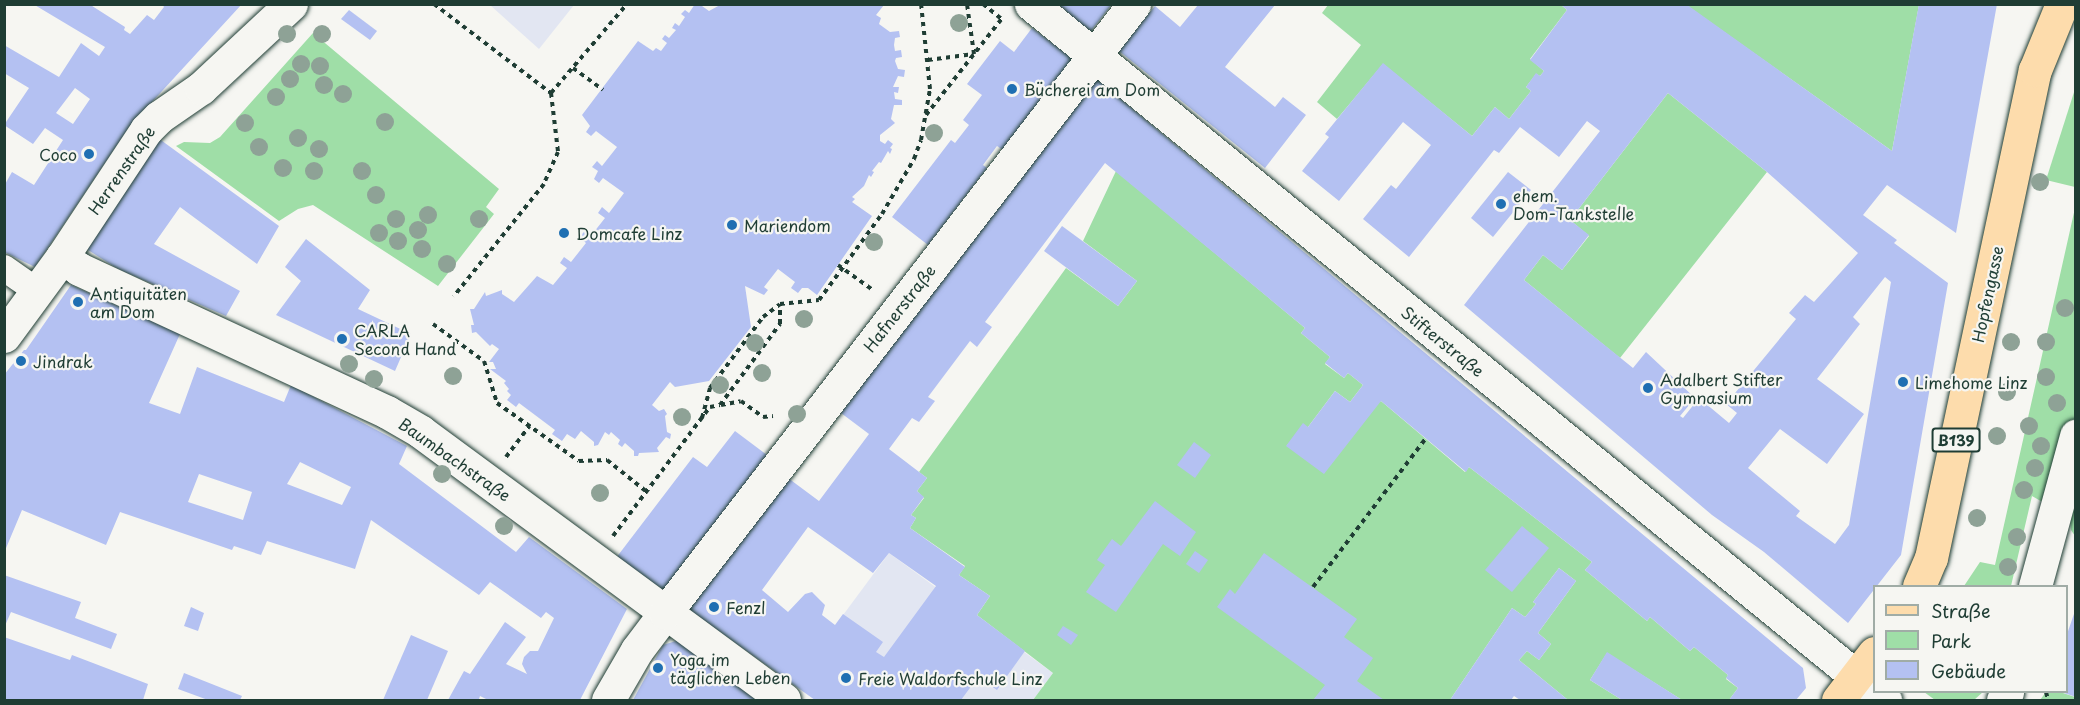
<!DOCTYPE html>
<html>
<head>
<meta charset="utf-8">
<style>
	body { margin:0 }
	#map { position:relative; width:2080px; height:705px; overflow:hidden; background:#f6f6f2; font-family:"Playpen Sans",sans-serif }
	div>[style] { position:absolute }
	.built>* { inset:0; background:#e2e6f2 }
	.green>* { inset:0; background:#9fdea7 }
	.building>* { inset:0; background:#b4c1f2 }
	.path>* { height:4px; margin-top:-2px; transform-origin:0; background:repeating-linear-gradient(90deg,#1f3d34 0 4.5px,transparent 0 9px) }
	.roads { filter:drop-shadow(0 0 2px #1f3d34) drop-shadow(0 0 2px #1f3d34) }
	.pedestrian>* { height:26px; margin:-13px; padding:0 13px; transform-origin:13px; border-radius:13px; background:#f6f6f2 }
	.minor>* { height:33px; margin:-16.5px; padding:0 16.5px; transform-origin:16.5px; border-radius:16.5px; background:#f6f6f2 }
	.primary>* { height:33px; margin:-16.5px; padding:0 16.5px; transform-origin:16.5px; border-radius:16.5px; background:#fddcac }
	.trees>* { width:18px; height:18px; margin:-9px; border-radius:50%; background:#8ea296 }
	.dots>* { width:16px; height:16px; translate:-50% -50%; box-sizing:border-box; border:3px solid #f6f6f2; border-radius:50% }
	span { translate:-50% -50%; white-space:nowrap; text-align:center; line-height:1.15; -webkit-text-stroke:4.5px #f6f6f2; paint-order:stroke }
	.shield-label span { padding:2px 4px; background:#f6f6f2; border:2px solid; border-radius:4px; -webkit-text-stroke-width:0 }
	.shield-label { font-size:15px; color:#1f3d34; font-weight:700 }
	.poi-label { font-size:16px; color:#1f3d34 }
	.left { translate:0 -50%; text-align:left }
	.right { translate:-100% -50%; text-align:right }
	.street-label { font-size:16px; color:#1f3d34 }
	.frame { position:absolute; inset:0; border:6px solid #1f3d34; pointer-events:none }
	.legend { position:absolute; left:1873px; top:585px; width:195px; height:108px; box-sizing:border-box; background:#f6f6f2; border:2px solid #a0aca6; margin:0; padding:8px 10px; list-style:none; font-size:18px; color:#1f3d34 }
	.legend li { display:flex; align-items:center; gap:12px; height:30px }
	.legend b { width:30px; border:2px solid #a0aca6 }
</style>
</head>
<body>
<div id="map">
	<div class="built">
		<div style="clip-path:polygon(490px 5px,574px 5px,539px 49px)"></div>
		<div style="clip-path:polygon(889px 553px,1053px 673px,1033px 700px,815px 700px,792px 684px)"></div>
	</div>
	<div class="green">
		<div style="clip-path:polygon(1560px 4px,1567px 10px,1530px 59px,1544px 71px,1540px 76px,1536px 74px,1526px 87px,1531px 91px,1509px 119px,1495px 107px,1472px 136px,1383px 64px,1337px 119px,1317px 102px,1361px 45px,1322px 13px,1328px 5px)"></div>
		<div style="clip-path:polygon(1686px 5px,1919px 5px,1892px 151px,1864px 131px)"></div>
		<div style="clip-path:polygon(313px 33px,499px 189px,486px 207px,494px 214px,438px 286px,313px 205px,298px 209px,279px 221px,176px 146px,184px 142px,210px 143px,220px 137px)"></div>
		<div style="clip-path:polygon(2075px 89px,2075px 187px,2046px 180px)"></div>
		<div style="clip-path:polygon(1668px 93px,1767px 172px,1620px 358px,1524px 280px,1543px 255px,1562px 270px,1589px 236px,1570px 220px)"></div>
		<div style="clip-path:polygon(1116px 171px,1305px 328px,1301px 333px,1330px 357px,1325px 364px,1344px 378px,1348px 373px,1363px 385px,1350px 402px,1335px 391px,1308px 427px,1287px 445px,1381px 401px,1465px 472px,1469px 467px,1592px 562px,1585px 570px,1647px 621px,1650px 617px,1690px 651px,1694px 647px,1728px 675px,1726px 679px,1738px 688px,1729px 700px,1682px 700px,1607px 653px,1590px 680px,1622px 700px,1568px 700px,1519px 660px,1527px 651px,1539px 660px,1551px 644px,1538px 633px,1576px 581px,1559px 568px,1533px 602px,1536px 604px,1525px 617px,1512px 608px,1450px 700px,1033px 700px,1053px 673px,977px 615px,990px 596px,959px 575px,965px 566px,910px 528px,916px 518px,911px 515px,924px 498px,917px 491px,927px 478px,919px 472px,1066px 268px,1118px 306px,1137px 281px,1083px 241px)"></div>
		<div style="clip-path:polygon(2075px 208px,2075px 536px,2071px 530px,2070px 518px,2032px 496px,2011px 586px,1964px 586px,1980px 562px,1995px 565px)"></div>
		<div style="clip-path:polygon(1924px 692px,1983px 692px,1974px 700px,1935px 700px)"></div>
		<div style="clip-path:polygon(2046px 692px,2060px 692px,2075px 697px,2075px 700px,2040px 700px)"></div>
	</div>
	<div class="building">
		<div style="clip-path:polygon(evenodd,33px 4px,89px 4px,125px 27px,124px 30px,130px 34px,147px 15px,154px 20px,164px 7px,162px 4px,242px 4px,129px 127px,35px 267px,4px 252px,4px 186px,12px 172px,34px 185px,63px 140px,45px 128px,33px 144px,4px 125px,29px 88px,4px 73px,4px 45px,59px 77px,81px 43px,99px 56px,105px 47px,33px 4px,75px 88px,90px 99px,73px 124px,56px 113px,75px 88px)"></div>
		<div style="clip-path:polygon(695px 4px,704px 4px,702px 6px,709px 11px,720px 5px,884px 5px,876px 15px,881px 18px,879px 24px,890px 32px,899px 31px,900px 37px,895px 38px,894px 45px,895px 51px,901px 50px,902px 57px,896px 58px,895px 61px,898px 69px,905px 70px,904px 77px,898px 76px,893px 87px,899px 87px,898px 93px,894px 92px,895px 99px,902px 100px,902px 105px,894px 105px,891px 119px,895px 123px,880px 135px,880px 141px,885px 144px,888px 140px,893px 144px,890px 148px,892px 149px,890px 154px,888px 151px,881px 163px,879px 162px,872px 171px,874px 172px,871px 177px,869px 175px,864px 186px,852px 197px,855px 199px,852px 202px,872px 216px,817px 295px,808px 288px,802px 288px,798px 293px,791px 288px,795px 282px,778px 269px,764px 287px,768px 290px,764px 295px,745px 286px,751px 327px,709px 381px,675px 387px,670px 382px,652px 405px,659px 411px,664px 409px,667px 414px,665px 416px,667px 432px,671px 434px,670px 439px,666px 437px,657px 448px,659px 452px,639px 453px,638px 456px,634px 456px,634px 451px,625px 443px,622px 447px,618px 444px,620px 440px,611px 432px,609px 435px,605px 432px,598px 445px,594px 446px,594px 442px,581px 431px,575px 439px,567px 434px,562px 441px,552px 434px,555px 430px,519px 403px,516px 407px,507px 400px,511px 395px,507px 391px,509px 389px,504px 383px,506px 381px,490px 369px,496px 369px,493px 362px,489px 362px,499px 349px,492px 344px,490px 346px,476px 332px,472px 333px,471px 325px,474px 325px,470px 309px,474px 309px,485px 292px,486px 296px,502px 290px,502px 294px,514px 302px,537px 276px,553px 285px,567px 268px,560px 263px,564px 257px,571px 262px,586px 243px,579px 237px,584px 232px,590px 237px,605px 218px,598px 213px,602px 207px,609px 213px,624px 193px,603px 178px,599px 183px,594px 179px,598px 171px,592px 167px,597px 161px,602px 166px,617px 147px,596px 131px,591px 136px,586px 132px,590px 126px,582px 115px,638px 41px,653px 51px,656px 48px,661px 51px,667px 43px,662px 39px,665px 35px,669px 38px,676px 30px,672px 28px,675px 23px,679px 26px,685px 17px,681px 14px,685px 10px,689px 13px)"></div>
		<div style="clip-path:polygon(1058px 4px,1112px 4px,1090px 32px)"></div>
		<div style="clip-path:polygon(evenodd,1560px 4px,1686px 4px,1892px 151px,1919px 4px,1997px 4px,1956px 233px,1887px 185px,1863px 215px,1897px 240px,1894px 243px,1948px 283px,1901px 555px,1848px 623px,1764px 552px,1712px 515px,1464px 305px,1600px 131px,1587px 121px,1559px 157px,1520px 127px,1499px 153px,1494px 150px,1409px 257px,1363px 219px,1391px 185px,1396px 189px,1431px 145px,1403px 122px,1339px 201px,1302px 171px,1329px 137px,1325px 134px,1383px 63px,1472px 136px,1495px 107px,1509px 119px,1531px 91px,1526px 87px,1536px 73px,1540px 76px,1544px 71px,1530px 60px,1567px 10px,1560px 4px,1668px 93px,1767px 172px,1858px 253px,1814px 302px,1805px 295px,1789px 313px,1796px 319px,1726px 404px,1737px 413px,1729px 423px,1699px 398px,1683px 418px,1680px 416px,1695px 398px,1646px 352px,1633px 368px,1524px 280px,1543px 255px,1562px 270px,1589px 235px,1570px 220px,1668px 93px,1560px 4px,1885px 277px,1891px 282px,1849px 525px,1835px 544px,1796px 516px,1800px 511px,1748px 468px,1780px 429px,1827px 464px,1864px 414px,1817px 379px,1860px 324px,1853px 317px,1885px 277px)"></div>
		<div style="clip-path:polygon(1198px 5px,1275px 5px,1225px 67px,1275px 107px,1283px 97px,1306px 115px,1265px 168px,1119px 51px,1155px 6px,1180px 27px)"></div>
		<div style="clip-path:polygon(349px 10px,377px 31px,370px 40px,341px 19px)"></div>
		<div style="clip-path:polygon(1032px 28px,1073px 59px,1003px 150px,997px 146px,983px 165px,987px 168px,928px 245px,892px 217px,951px 140px,955px 143px,969px 125px,963px 120px,982px 95px,967px 84px,1000px 41px,1014px 52px)"></div>
		<div style="clip-path:polygon(evenodd,1094px 77px,1803px 668px,1806px 688px,1796px 700px,1729px 700px,1738px 688px,1726px 678px,1728px 675px,1694px 647px,1690px 651px,1650px 617px,1647px 621px,1585px 570px,1592px 562px,1469px 467px,1466px 472px,1381px 401px,1324px 474px,1286px 446px,1303px 423px,1308px 427px,1335px 391px,1350px 402px,1363px 385px,1348px 373px,1344px 378px,1325px 363px,1330px 357px,1301px 333px,1305px 328px,1105px 163px,985px 322px,992px 327px,977px 347px,970px 341px,928px 397px,935px 401px,919px 422px,912px 418px,889px 449px,927px 478px,917px 491px,924px 497px,911px 515px,916px 518px,910px 528px,965px 567px,959px 575px,990px 596px,977px 615px,1025px 651px,997px 690px,978px 677px,961px 700px,815px 700px,688px 609px,788px 478px,819px 501px,869px 434px,841px 413px,1094px 77px,808px 527px,873px 573px,889px 553px,936px 586px,884px 657px,876px 652px,883px 642px,843px 614px,835px 625px,822px 615px,825px 605px,812px 592px,805px 594px,788px 612px,762px 590px,808px 527px)"></div>
		<div style="clip-path:polygon(158px 138px,279px 226px,257px 264px,180px 207px,154px 244px,240px 291px,226px 316px,118px 269px,85px 248px)"></div>
		<div style="clip-path:polygon(1508px 172px,1531px 190px,1493px 237px,1471px 218px)"></div>
		<div style="clip-path:polygon(1062px 226px,1137px 281px,1118px 306px,1044px 251px)"></div>
		<div style="clip-path:polygon(306px 239px,370px 290px,358px 309px,411px 334px,395px 371px,276px 315px,301px 281px,285px 267px)"></div>
		<div style="clip-path:polygon(evenodd,71px 285px,180px 334px,149px 403px,180px 414px,197px 367px,284px 402px,291px 385px,407px 446px,399px 464px,516px 552px,529px 537px,627px 609px,580px 700px,488px 700px,480px 696px,479px 699px,481px 700px,448px 700px,464px 671px,470px 674px,505px 622px,526px 637px,506px 664px,527px 674px,522px 664px,524px 657px,530px 651px,538px 651px,554px 618px,546px 612px,541px 618px,490px 582px,479px 595px,371px 520px,355px 569px,267px 541px,261px 555px,234px 546px,232px 550px,120px 512px,106px 545px,22px 510px,4px 553px,4px 375px,24px 350px,26px 350px,71px 285px,300px 462px,351px 487px,342px 505px,287px 484px,300px 462px,71px 285px,199px 474px,252px 492px,243px 520px,188px 502px,199px 474px)"></div>
		<div style="clip-path:polygon(735px 431px,767px 455px,662px 593px,616px 558px,693px 457px,707px 467px)"></div>
		<div style="clip-path:polygon(1194px 442px,1211px 455px,1195px 478px,1177px 465px)"></div>
		<div style="clip-path:polygon(1155px 501px,1196px 532px,1180px 556px,1163px 544px,1116px 612px,1086px 592px,1105px 565px,1097px 560px,1112px 539px,1121px 546px)"></div>
		<div style="clip-path:polygon(1522px 526px,1549px 548px,1512px 592px,1485px 570px)"></div>
		<div style="clip-path:polygon(1195px 551px,1208px 560px,1199px 573px,1186px 564px)"></div>
		<div style="clip-path:polygon(1264px 553px,1357px 619px,1344px 637px,1373px 658px,1357px 681px,1384px 700px,1313px 700px,1325px 685px,1217px 607px,1230px 589px,1235px 594px)"></div>
		<div style="clip-path:polygon(1559px 568px,1576px 581px,1538px 633px,1551px 644px,1539px 660px,1527px 651px,1519px 660px,1568px 700px,1520px 700px,1514px 696px,1511px 700px,1450px 700px,1512px 608px,1525px 617px,1536px 604px,1533px 602px)"></div>
		<div style="clip-path:polygon(4px 575px,81px 602px,75px 618px,117px 634px,111px 649px,11px 612px,4px 628px)"></div>
		<div style="clip-path:polygon(191px 607px,204px 613px,198px 631px,184px 626px)"></div>
		<div style="clip-path:polygon(2075px 611px,2076px 611px,2076px 697px,2061px 692px,2066px 692px,2066px 637px)"></div>
		<div style="clip-path:polygon(1063px 626px,1078px 635px,1071px 645px,1057px 635px)"></div>
		<div style="clip-path:polygon(411px 635px,448px 651px,427px 700px,383px 700px)"></div>
		<div style="clip-path:polygon(4px 637px,70px 660px,72px 655px,148px 684px,143px 700px,4px 700px)"></div>
		<div style="clip-path:polygon(679px 640px,761px 700px,633px 700px,663px 645px)"></div>
		<div style="clip-path:polygon(1607px 652px,1682px 700px,1622px 700px,1590px 680px)"></div>
		<div style="clip-path:polygon(184px 673px,242px 696px,240px 700px,208px 700px,178px 689px)"></div>
	</div>
	<div class="path">
		<div style="left:434px;top:4px;width:147px;rotate:37.3deg"></div>
		<div style="left:551px;top:93px;width:59px;rotate:83.2deg"></div>
		<div style="left:558px;top:152px;width:35px;rotate:114deg"></div>
		<div style="left:544px;top:184px;width:144px;rotate:128.8deg"></div>
		<div style="left:983px;top:4px;width:26px;rotate:39deg"></div>
		<div style="left:928px;top:60px;width:46px;rotate:-7.4deg"></div>
		<div style="left:974px;top:54px;width:50px;rotate:-98deg"></div>
		<div style="left:573px;top:68px;width:37px;rotate:36deg"></div>
		<div style="left:551px;top:93px;width:117px;rotate:-49.5deg"></div>
		<div style="left:926px;top:115px;width:125px;rotate:-51.8deg"></div>
		<div style="left:838px;top:265px;width:44px;rotate:35.8deg"></div>
		<div style="left:433px;top:324px;width:63px;rotate:36deg"></div>
		<div style="left:484px;top:361px;width:44px;rotate:72.8deg"></div>
		<div style="left:497px;top:403px;width:100px;rotate:35.3deg"></div>
		<div style="left:579px;top:461px;width:28px;rotate:-2deg"></div>
		<div style="left:607px;top:460px;width:51px;rotate:38.7deg"></div>
		<div style="left:721px;top:405px;width:20px;rotate:-11deg"></div>
		<div style="left:741px;top:401px;width:27px;rotate:36deg"></div>
		<div style="left:763px;top:417px;width:10px;rotate:-6deg"></div>
		<div style="left:702px;top:418px;width:31px;rotate:-75deg"></div>
		<div style="left:710px;top:388px;width:89px;rotate:-53.3deg"></div>
		<div style="left:763px;top:317px;width:21px;rotate:-37deg"></div>
		<div style="left:780px;top:304px;width:39px;rotate:-6deg"></div>
		<div style="left:819px;top:300px;width:107px;rotate:-53.8deg"></div>
		<div style="left:882px;top:214px;width:64px;rotate:-59.8deg"></div>
		<div style="left:914px;top:159px;width:20px;rotate:-70deg"></div>
		<div style="left:921px;top:140px;width:52px;rotate:-80deg"></div>
		<div style="left:930px;top:89px;width:85px;rotate:-96deg"></div>
		<div style="left:506px;top:457px;width:39px;rotate:-53deg"></div>
		<div style="left:613px;top:536px;width:161px;rotate:-53.1deg"></div>
		<div style="left:710px;top:407px;width:10px;rotate:-11deg"></div>
		<div style="left:720px;top:405px;width:101px;rotate:-53.5deg"></div>
		<div style="left:780px;top:324px;width:20px;rotate:-90deg"></div>
		<div style="left:1313px;top:587px;width:187px;rotate:-52.8deg"></div>
		<div style="left:2046px;top:692px;width:8px;rotate:76deg"></div>
	</div>
	<div class="roads">
		<div class="pedestrian">
			<div style="left:4px;top:268px;width:40px;rotate:34.9deg"></div>
		</div>
		<div class="minor">
			<div style="left:1031px;top:4px;width:1102px;rotate:39.18deg"></div>
			<div style="left:62px;top:257px;width:21px;rotate:35deg"></div>
			<div style="left:79px;top:269px;width:340px;rotate:24.9deg"></div>
			<div style="left:387px;top:412px;width:39px;rotate:30deg"></div>
			<div style="left:421px;top:432px;width:451px;rotate:36.4deg"></div>
			<div style="left:4px;top:336px;width:98px;rotate:-53.7deg"></div>
			<div style="left:62px;top:257px;width:152px;rotate:-56.5deg"></div>
			<div style="left:146px;top:130px;width:18px;rotate:-45deg"></div>
			<div style="left:159px;top:117px;width:51px;rotate:-34.6deg"></div>
			<div style="left:201px;top:88px;width:123px;rotate:-43deg"></div>
			<div style="left:2035px;top:586px;width:156px;rotate:-74.7deg"></div>
			<div style="left:608px;top:700px;width:58px;rotate:-59.9deg"></div>
			<div style="left:637px;top:650px;width:46px;rotate:-52.9deg"></div>
			<div style="left:665px;top:613px;width:769px;rotate:-52.4deg"></div>
			<div style="left:2003px;top:700px;width:9px;rotate:-63deg"></div>
		</div>
		<div class="primary">
			<div style="left:1919px;top:586px;width:30px;rotate:-67deg"></div>
			<div style="left:1931px;top:558px;width:499px;rotate:-78deg"></div>
			<div style="left:2035px;top:70px;width:71px;rotate:-67.8deg"></div>
			<div style="left:1838px;top:700px;width:59px;rotate:-52.5deg"></div>
		</div>
	</div>
	<div class="trees">
		<div style="left:959px;top:23px"></div>
		<div style="left:287px;top:34px"></div>
		<div style="left:322px;top:34px"></div>
		<div style="left:301px;top:64px"></div>
		<div style="left:320px;top:66px"></div>
		<div style="left:290px;top:79px"></div>
		<div style="left:324px;top:85px"></div>
		<div style="left:343px;top:94px"></div>
		<div style="left:276px;top:97px"></div>
		<div style="left:385px;top:122px"></div>
		<div style="left:245px;top:123px"></div>
		<div style="left:934px;top:133px"></div>
		<div style="left:298px;top:138px"></div>
		<div style="left:259px;top:147px"></div>
		<div style="left:319px;top:149px"></div>
		<div style="left:283px;top:168px"></div>
		<div style="left:314px;top:171px"></div>
		<div style="left:362px;top:171px"></div>
		<div style="left:2040px;top:182px"></div>
		<div style="left:376px;top:195px"></div>
		<div style="left:428px;top:215px"></div>
		<div style="left:396px;top:219px"></div>
		<div style="left:479px;top:219px"></div>
		<div style="left:418px;top:230px"></div>
		<div style="left:379px;top:233px"></div>
		<div style="left:398px;top:241px"></div>
		<div style="left:874px;top:242px"></div>
		<div style="left:422px;top:249px"></div>
		<div style="left:447px;top:264px"></div>
		<div style="left:2065px;top:308px"></div>
		<div style="left:804px;top:319px"></div>
		<div style="left:2011px;top:342px"></div>
		<div style="left:2046px;top:342px"></div>
		<div style="left:755px;top:343px"></div>
		<div style="left:349px;top:364px"></div>
		<div style="left:762px;top:373px"></div>
		<div style="left:453px;top:376px"></div>
		<div style="left:2046px;top:377px"></div>
		<div style="left:374px;top:379px"></div>
		<div style="left:720px;top:385px"></div>
		<div style="left:2007px;top:392px"></div>
		<div style="left:2057px;top:403px"></div>
		<div style="left:797px;top:414px"></div>
		<div style="left:682px;top:417px"></div>
		<div style="left:2029px;top:426px"></div>
		<div style="left:1997px;top:436px"></div>
		<div style="left:2041px;top:446px"></div>
		<div style="left:2035px;top:468px"></div>
		<div style="left:442px;top:474px"></div>
		<div style="left:2024px;top:490px"></div>
		<div style="left:600px;top:493px"></div>
		<div style="left:1977px;top:518px"></div>
		<div style="left:504px;top:526px"></div>
		<div style="left:2017px;top:537px"></div>
		<div style="left:2008px;top:567px"></div>
	</div>
	<div class="dots">
		<div style="left:1012px;top:89px;background:#1f6fb2"></div>
		<div style="left:89px;top:154px;background:#1f6fb2"></div>
		<div style="left:1501px;top:204px;background:#1f6fb2"></div>
		<div style="left:732px;top:225px;background:#1f6fb2"></div>
		<div style="left:564px;top:233px;background:#1f6fb2"></div>
		<div style="left:78px;top:302px;background:#1f6fb2"></div>
		<div style="left:342px;top:339px;background:#1f6fb2"></div>
		<div style="left:21px;top:361px;background:#1f6fb2"></div>
		<div style="left:1903px;top:382px;background:#1f6fb2"></div>
		<div style="left:1648px;top:388px;background:#1f6fb2"></div>
		<div style="left:714px;top:607px;background:#1f6fb2"></div>
		<div style="left:658px;top:668px;background:#1f6fb2"></div>
		<div style="left:846px;top:678px;background:#1f6fb2"></div>
	</div>
	<div class="shield-label">
		<span style="left:1956px;top:440px">B139</span>
	</div>
	<div class="poi-label">
		<span class="left" style="left:1024px;top:89px">Bücherei am Dom</span>
		<span class="right" style="left:77px;top:154px">Coco</span>
		<span class="left" style="left:1513px;top:204px">ehem.<br>Dom-Tankstelle</span>
		<span class="left" style="left:744px;top:225px">Mariendom</span>
		<span class="left" style="left:576px;top:233px">Domcafe Linz</span>
		<span class="left" style="left:90px;top:302px">Antiquitäten<br>am Dom</span>
		<span class="left" style="left:354px;top:339px">CARLA<br>Second Hand</span>
		<span class="left" style="left:33px;top:361px">Jindrak</span>
		<span class="left" style="left:1660px;top:388px">Adalbert Stifter<br>Gymnasium</span>
		<span class="left" style="left:1915px;top:382px">Limehome Linz</span>
		<span class="left" style="left:726px;top:607px">Fenzl</span>
		<span class="left" style="left:670px;top:668px">Yoga im<br>täglichen Leben</span>
		<span class="left" style="left:858px;top:678px">Freie Waldorfschule Linz</span>
	</div>
	<div class="street-label">
		<span style="left:121px;top:170px;rotate:-55deg">Herrenstraße</span>
		<span style="left:1987px;top:294px;rotate:-78deg">Hopfengasse</span>
		<span style="left:899px;top:308px;rotate:-52deg">Hafnerstraße</span>
		<span style="left:1443px;top:341px;rotate:39deg">Stifterstraße</span>
		<span style="left:455px;top:459px;rotate:35deg">Baumbachstraße</span>
	</div>
	<div class="frame"></div>
	<ul class="legend">
	<li><b style="height:8px;background:#fddcac"></b>Straße</li>
	<li><b style="height:16px;background:#9fdea7"></b>Park</li>
	<li><b style="height:16px;background:#b4c1f2"></b>Gebäude</li>
	</ul>
</div>
</body>
</html>
